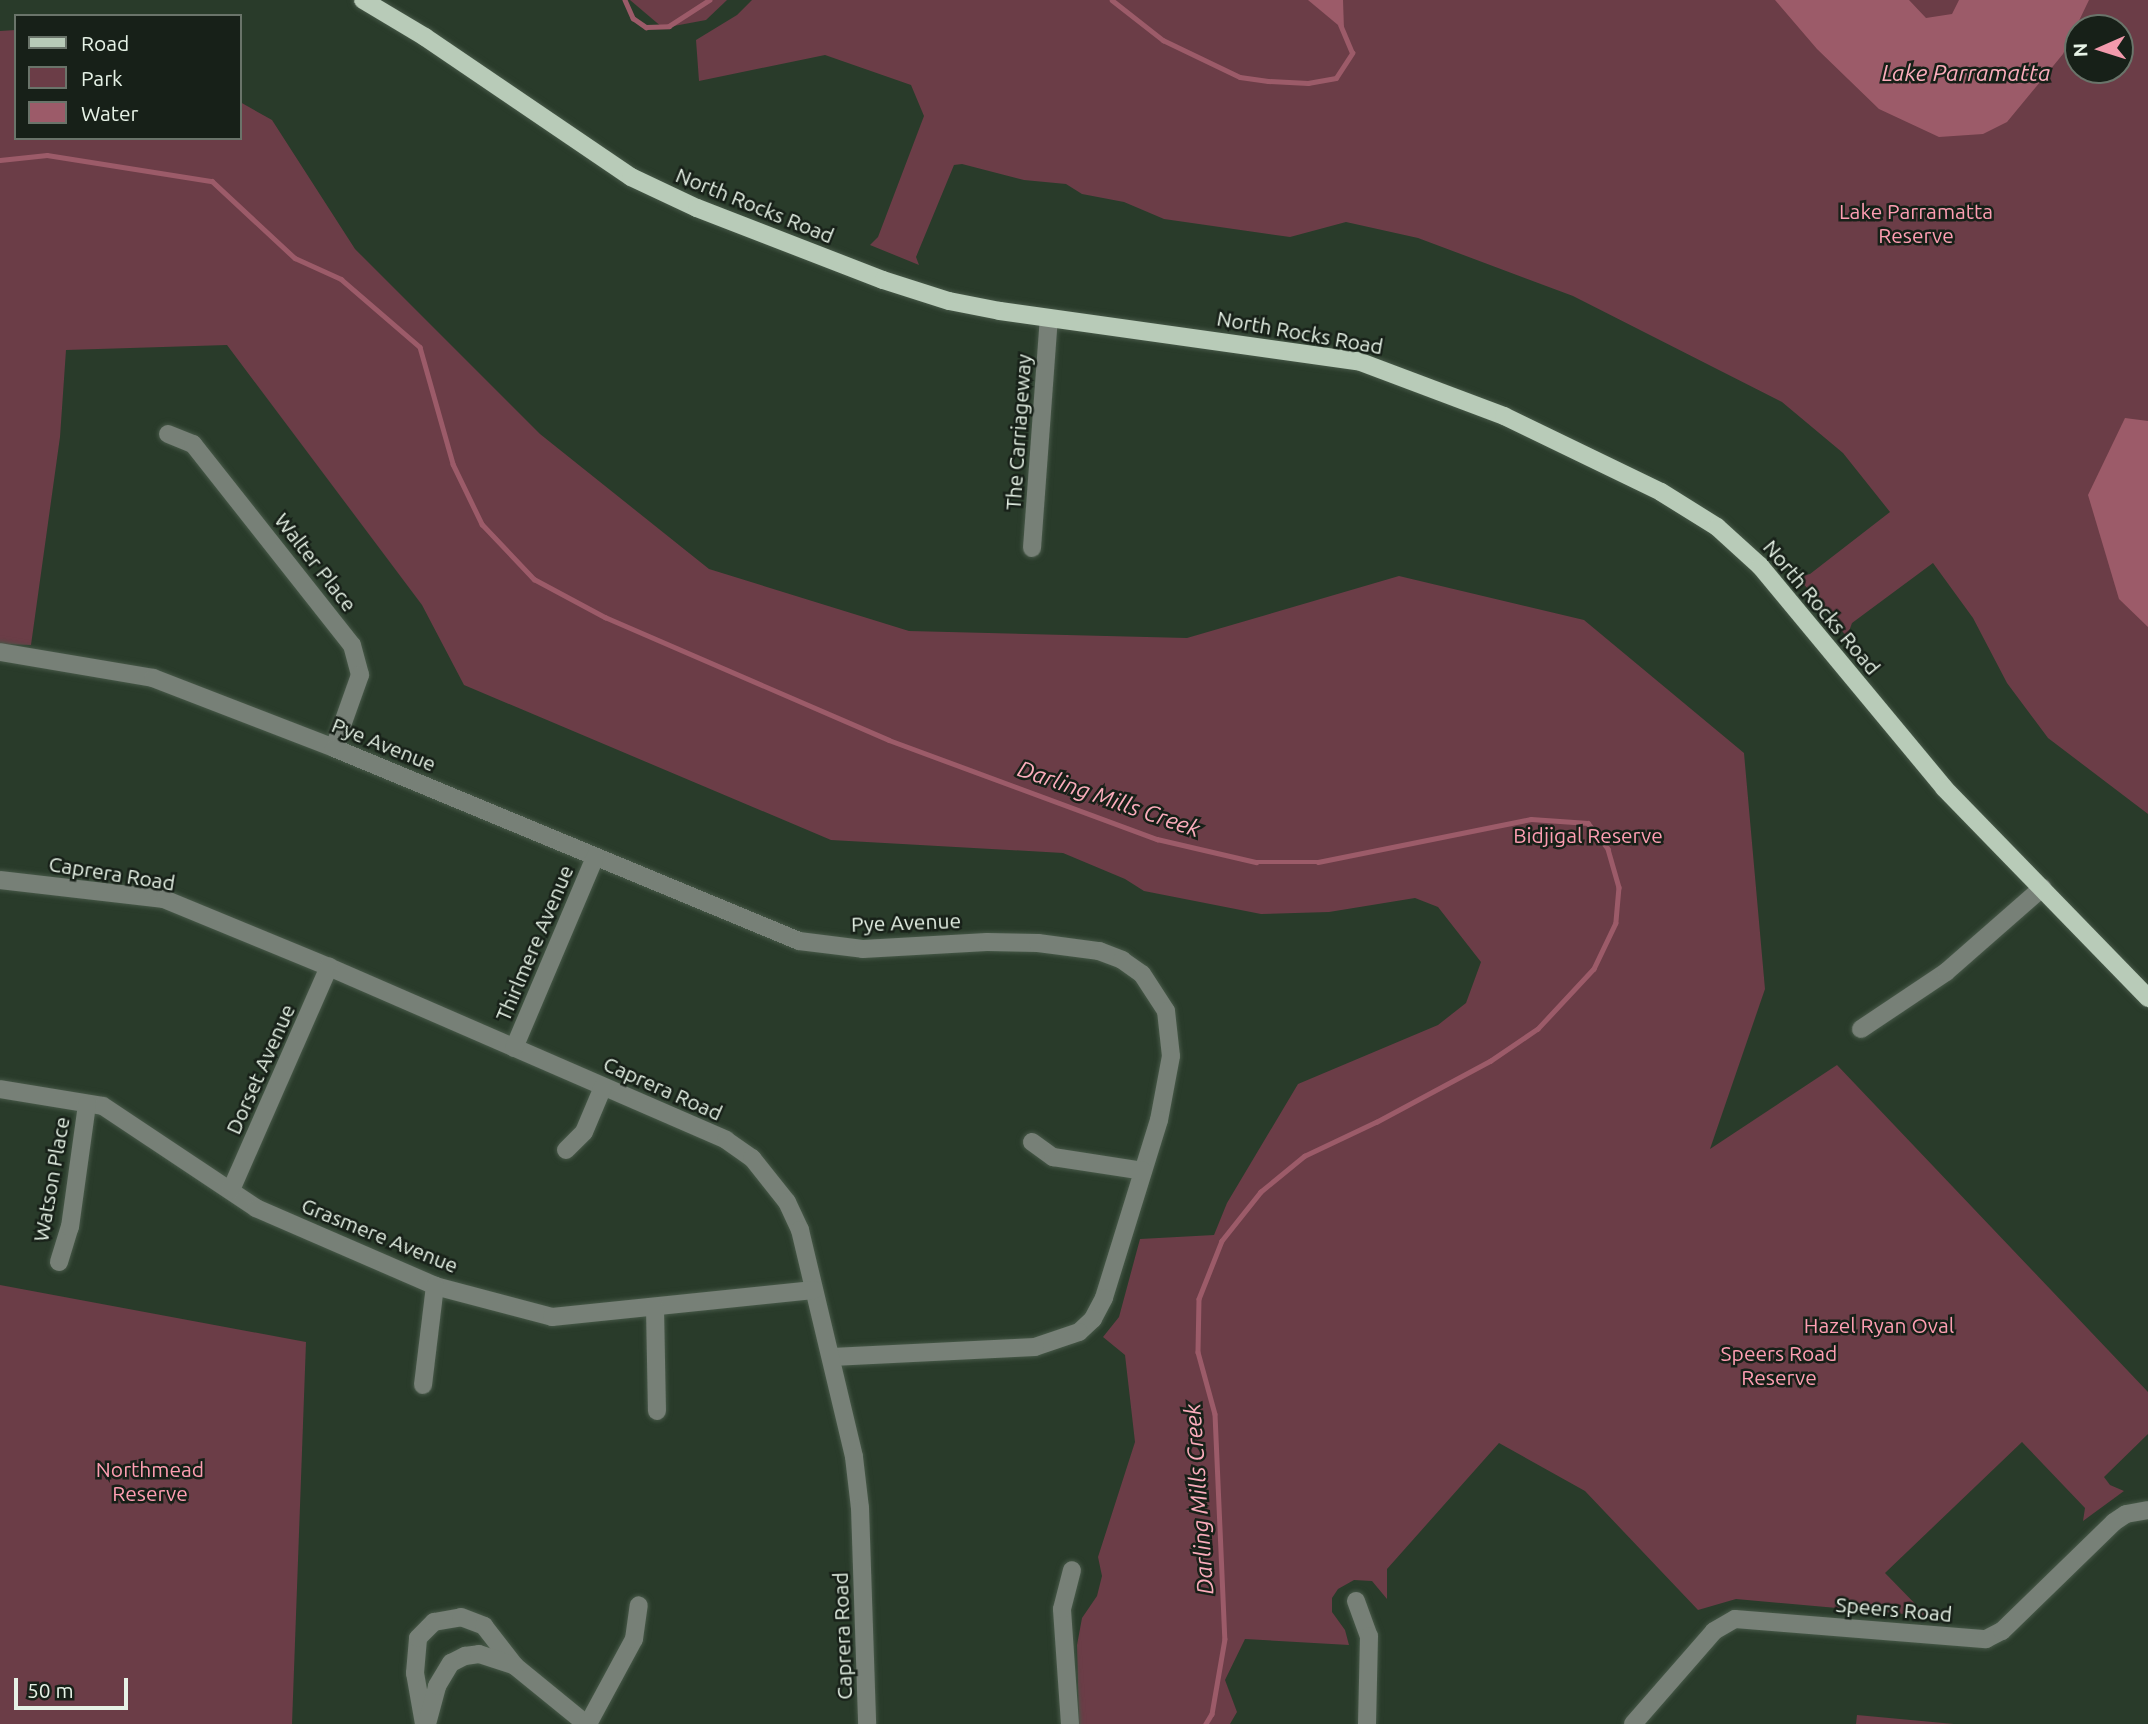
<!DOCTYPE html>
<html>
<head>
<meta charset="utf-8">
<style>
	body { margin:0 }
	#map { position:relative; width:2148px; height:1724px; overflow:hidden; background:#293b2a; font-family:Ubuntu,sans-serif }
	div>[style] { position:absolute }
	.green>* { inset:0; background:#6b3d47 }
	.water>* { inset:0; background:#9c5b69 }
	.stream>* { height:4.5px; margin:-2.25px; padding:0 2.25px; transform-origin:2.25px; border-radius:2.25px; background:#9c5b69 }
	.roads { filter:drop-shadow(0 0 2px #475848) drop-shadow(0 0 2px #475848) }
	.minor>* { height:18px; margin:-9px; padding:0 9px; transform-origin:9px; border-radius:9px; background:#778077 }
	.major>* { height:18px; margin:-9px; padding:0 9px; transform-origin:9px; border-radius:9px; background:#b8cbb8 }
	span { translate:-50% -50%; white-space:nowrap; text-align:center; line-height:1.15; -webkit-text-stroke:5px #172018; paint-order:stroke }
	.street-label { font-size:21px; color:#e6f2e6 }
	.park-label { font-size:21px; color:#fe9eb2 }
	.water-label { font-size:23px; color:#fbadbc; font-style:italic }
	.legend { position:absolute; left:14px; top:14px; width:228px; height:126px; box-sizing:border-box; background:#172018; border:2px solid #6a746a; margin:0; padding:9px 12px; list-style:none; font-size:21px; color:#e6f2e6 }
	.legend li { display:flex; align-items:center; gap:14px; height:35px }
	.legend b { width:35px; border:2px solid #6a746a }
	.north { position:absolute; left:2064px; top:14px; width:70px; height:70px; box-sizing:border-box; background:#172018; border:2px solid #6a746a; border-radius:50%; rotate:267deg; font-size:19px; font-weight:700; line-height:28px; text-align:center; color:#e6f2e6 }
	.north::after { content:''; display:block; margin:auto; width:24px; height:32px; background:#f29aac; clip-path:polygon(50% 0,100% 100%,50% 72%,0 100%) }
	.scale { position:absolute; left:14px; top:1678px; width:114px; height:32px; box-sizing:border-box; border:4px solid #e6f2e6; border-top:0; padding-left:9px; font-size:21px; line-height:24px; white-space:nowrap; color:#e6f2e6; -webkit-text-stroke:5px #172018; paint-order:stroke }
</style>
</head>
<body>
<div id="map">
	<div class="green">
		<div style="clip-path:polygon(630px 0,727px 0,706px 20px,663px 28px)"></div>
		<div style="clip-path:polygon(evenodd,752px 0,2148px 0,2148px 814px,2048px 738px,2007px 683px,1973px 618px,1933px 563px,1852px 623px,1847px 637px,1798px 577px,1810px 574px,1890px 512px,1843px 453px,1782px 402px,1573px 296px,1418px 238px,1346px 222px,1290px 237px,1164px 219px,1124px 202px,1082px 194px,1066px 184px,1024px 180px,962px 164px,954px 165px,916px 257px,919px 265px,870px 245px,878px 237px,924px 116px,911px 85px,825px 55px,699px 81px,696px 40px,737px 15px,752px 0,2078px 28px,2120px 28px,2120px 70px,2078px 70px,2078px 28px)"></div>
		<div style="clip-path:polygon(16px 30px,16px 138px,240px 138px,240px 102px,272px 120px,355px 249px,540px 434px,709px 569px,909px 631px,1187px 638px,1399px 576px,1584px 620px,1744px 753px,1765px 989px,1710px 1149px,1837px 1065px,2148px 1392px,2148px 1434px,2104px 1477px,2110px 1485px,2124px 1491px,2083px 1521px,2085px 1508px,2022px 1442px,1885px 1573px,1927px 1616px,1736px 1599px,1698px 1610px,1585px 1491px,1499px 1443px,1387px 1569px,1387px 1599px,1372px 1581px,1354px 1580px,1338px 1589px,1332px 1598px,1332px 1612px,1345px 1630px,1349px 1645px,1245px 1639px,1225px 1680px,1237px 1712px,1230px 1724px,1079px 1724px,1077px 1645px,1082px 1618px,1097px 1596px,1102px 1576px,1098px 1557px,1135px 1442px,1125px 1355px,1103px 1337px,1119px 1317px,1140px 1239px,1214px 1235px,1227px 1203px,1298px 1084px,1438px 1025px,1466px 1003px,1481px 962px,1438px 907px,1415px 898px,1329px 912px,1261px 914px,1144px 891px,1125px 879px,1063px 853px,831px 840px,464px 685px,422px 605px,227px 345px,66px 350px,60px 437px,31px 645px,0 644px,0 31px)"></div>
		<div style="clip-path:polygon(0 1285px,306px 1342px,292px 1724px,0 1724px)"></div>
		<div style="clip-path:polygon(1857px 1715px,1954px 1724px,1856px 1724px)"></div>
	</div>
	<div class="water">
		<div style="clip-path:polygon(1308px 0,1343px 0,1344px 30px)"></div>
		<div style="clip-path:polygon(1775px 0,1909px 0,1926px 18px,1952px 14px,1959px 0,2089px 0,2063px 54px,2007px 122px,1983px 134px,1939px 137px,1879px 109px,1817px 49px)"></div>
		<div style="clip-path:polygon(2125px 418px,2148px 421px,2148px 627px,2119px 599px,2088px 495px)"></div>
	</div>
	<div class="stream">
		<div style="left:625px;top:0;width:20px;rotate:66deg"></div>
		<div style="left:633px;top:18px;width:16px;rotate:35deg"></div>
		<div style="left:646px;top:27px;width:23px;rotate:-2deg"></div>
		<div style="left:669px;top:26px;width:48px;rotate:-33deg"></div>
		<div style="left:1112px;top:0;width:65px;rotate:38.1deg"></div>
		<div style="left:1163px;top:40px;width:85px;rotate:25.7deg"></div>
		<div style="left:1240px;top:77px;width:28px;rotate:8deg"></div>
		<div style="left:1268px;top:81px;width:40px;rotate:2.9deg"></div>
		<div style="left:1308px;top:83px;width:28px;rotate:-10deg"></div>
		<div style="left:1336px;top:78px;width:30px;rotate:-57deg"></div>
		<div style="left:1352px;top:53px;width:30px;rotate:-113deg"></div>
		<div style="left:0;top:160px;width:47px;rotate:-6.1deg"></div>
		<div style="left:47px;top:155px;width:167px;rotate:9deg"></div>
		<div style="left:212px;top:181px;width:113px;rotate:42.9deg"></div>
		<div style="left:295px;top:258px;width:51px;rotate:24.5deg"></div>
		<div style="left:341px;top:279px;width:104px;rotate:40.7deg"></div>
		<div style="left:420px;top:347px;width:122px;rotate:74.2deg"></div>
		<div style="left:453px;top:464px;width:67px;rotate:64.2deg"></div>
		<div style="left:482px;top:524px;width:76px;rotate:46.6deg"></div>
		<div style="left:534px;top:579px;width:81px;rotate:28.2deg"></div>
		<div style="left:605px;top:617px;width:309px;rotate:23.4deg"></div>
		<div style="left:889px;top:740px;width:286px;rotate:20.3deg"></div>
		<div style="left:1157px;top:839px;width:102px;rotate:13.1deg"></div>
		<div style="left:1256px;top:862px;width:62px"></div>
		<div style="left:1318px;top:862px;width:217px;rotate:-11.4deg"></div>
		<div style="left:1531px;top:819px;width:57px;rotate:4deg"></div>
		<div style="left:1588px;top:823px;width:33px;rotate:52deg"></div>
		<div style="left:1608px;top:849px;width:40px;rotate:74deg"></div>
		<div style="left:1619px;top:887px;width:36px;rotate:95deg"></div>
		<div style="left:1616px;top:923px;width:51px;rotate:115.6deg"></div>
		<div style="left:1594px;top:969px;width:82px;rotate:133deg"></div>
		<div style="left:1538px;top:1029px;width:57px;rotate:145.8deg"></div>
		<div style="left:1491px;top:1061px;width:129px;rotate:151.8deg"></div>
		<div style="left:1377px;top:1122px;width:80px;rotate:154.7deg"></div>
		<div style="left:1305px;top:1156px;width:57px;rotate:140.7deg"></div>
		<div style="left:1261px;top:1192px;width:63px;rotate:128.5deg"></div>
		<div style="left:1222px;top:1241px;width:62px;rotate:111.6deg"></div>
		<div style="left:1199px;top:1299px;width:53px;rotate:91.1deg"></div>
		<div style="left:1198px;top:1352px;width:64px;rotate:74.7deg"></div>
		<div style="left:1215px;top:1414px;width:225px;rotate:87.5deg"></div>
		<div style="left:1225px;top:1639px;width:76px;rotate:99.8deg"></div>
		<div style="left:1212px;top:1714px;width:12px;rotate:121deg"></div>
	</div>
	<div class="roads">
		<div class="minor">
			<div style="left:168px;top:434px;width:27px;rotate:22deg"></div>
			<div style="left:193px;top:444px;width:256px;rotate:51.7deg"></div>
			<div style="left:352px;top:645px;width:31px;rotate:75deg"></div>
			<div style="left:360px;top:675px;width:77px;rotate:109.6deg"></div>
			<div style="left:1032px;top:548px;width:230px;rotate:-85.8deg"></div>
			<div style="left:0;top:652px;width:155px;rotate:9.6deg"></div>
			<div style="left:153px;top:678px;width:194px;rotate:21.1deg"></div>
			<div style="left:334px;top:748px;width:503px;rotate:22.54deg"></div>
			<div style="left:799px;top:941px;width:64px;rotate:7.1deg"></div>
			<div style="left:863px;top:949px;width:124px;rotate:-3.2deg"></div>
			<div style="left:987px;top:942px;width:51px;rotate:1.1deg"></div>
			<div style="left:1038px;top:943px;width:62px;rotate:7.5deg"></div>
			<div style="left:1099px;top:951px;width:25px;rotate:21deg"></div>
			<div style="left:1122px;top:960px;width:24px;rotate:35deg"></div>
			<div style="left:1142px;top:974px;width:44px;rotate:57deg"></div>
			<div style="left:1166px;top:1011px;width:45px;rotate:83.7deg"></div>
			<div style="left:1171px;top:1056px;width:65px;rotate:100.6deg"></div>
			<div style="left:1159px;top:1120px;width:186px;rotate:107.2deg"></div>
			<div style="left:1104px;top:1298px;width:24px;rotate:118deg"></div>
			<div style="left:1093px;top:1319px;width:19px;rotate:137deg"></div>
			<div style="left:1079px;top:1332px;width:46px;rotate:161.2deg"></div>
			<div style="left:1035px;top:1347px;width:203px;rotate:177.2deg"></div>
			<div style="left:0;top:880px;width:165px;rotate:6.6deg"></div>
			<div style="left:164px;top:899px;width:178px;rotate:22.4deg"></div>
			<div style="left:329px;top:967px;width:433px;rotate:23.5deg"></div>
			<div style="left:726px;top:1140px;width:32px;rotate:35deg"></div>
			<div style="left:752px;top:1158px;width:56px;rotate:51.5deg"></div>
			<div style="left:787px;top:1202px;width:31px;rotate:65deg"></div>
			<div style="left:800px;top:1230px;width:233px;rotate:76.6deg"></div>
			<div style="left:854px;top:1457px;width:51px;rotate:83.3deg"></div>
			<div style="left:860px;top:1508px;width:216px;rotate:88.1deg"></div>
			<div style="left:1861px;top:1029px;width:102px;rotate:-33.8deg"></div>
			<div style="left:1946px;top:972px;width:128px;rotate:-41.2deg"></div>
			<div style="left:514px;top:1048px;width:207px;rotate:-67deg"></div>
			<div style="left:0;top:1089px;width:104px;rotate:9.4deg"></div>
			<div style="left:103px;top:1106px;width:184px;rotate:33.7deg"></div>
			<div style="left:256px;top:1208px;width:195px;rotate:23.5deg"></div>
			<div style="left:435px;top:1286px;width:121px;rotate:14.8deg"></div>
			<div style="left:552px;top:1317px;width:263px;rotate:-5.9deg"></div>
			<div style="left:1032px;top:1142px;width:26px;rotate:36deg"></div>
			<div style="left:1053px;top:1157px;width:91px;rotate:8.8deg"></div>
			<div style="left:566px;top:1150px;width:25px;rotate:-45deg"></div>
			<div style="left:584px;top:1132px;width:49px;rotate:-67.1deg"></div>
			<div style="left:231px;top:1190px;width:244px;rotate:-66.3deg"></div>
			<div style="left:59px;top:1262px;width:37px;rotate:-73deg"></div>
			<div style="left:70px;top:1227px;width:124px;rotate:-82.1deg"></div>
			<div style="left:655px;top:1308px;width:103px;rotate:88.9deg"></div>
			<div style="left:423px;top:1385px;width:100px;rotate:-83.1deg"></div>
			<div style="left:1356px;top:1601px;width:37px;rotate:70deg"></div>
			<div style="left:1369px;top:1636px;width:88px;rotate:91.3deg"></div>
			<div style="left:424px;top:1724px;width:52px;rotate:-100deg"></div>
			<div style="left:415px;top:1673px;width:35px;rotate:-85deg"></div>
			<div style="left:418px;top:1638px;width:23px;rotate:-45deg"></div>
			<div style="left:434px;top:1622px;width:27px;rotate:-10deg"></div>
			<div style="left:461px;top:1617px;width:25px;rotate:21deg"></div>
			<div style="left:484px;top:1626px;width:51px;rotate:52.2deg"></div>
			<div style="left:515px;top:1666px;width:92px;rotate:39.2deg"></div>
			<div style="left:427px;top:1724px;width:39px;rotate:-75deg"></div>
			<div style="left:437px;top:1686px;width:27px;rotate:-59deg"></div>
			<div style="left:451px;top:1663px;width:16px;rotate:-27deg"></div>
			<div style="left:465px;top:1656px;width:14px;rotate:-8deg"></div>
			<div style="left:479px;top:1654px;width:38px;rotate:18deg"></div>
			<div style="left:588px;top:1724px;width:97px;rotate:-61.6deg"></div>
			<div style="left:634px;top:1639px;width:34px;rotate:-82deg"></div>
			<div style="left:1070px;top:1724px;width:115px;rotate:-94deg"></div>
			<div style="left:1062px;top:1609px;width:40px;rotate:-75.6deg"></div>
			<div style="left:1633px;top:1724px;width:123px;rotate:-48.9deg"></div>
			<div style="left:1714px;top:1631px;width:24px;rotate:-30deg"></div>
			<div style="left:1735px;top:1619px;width:252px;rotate:4.6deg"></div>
			<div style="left:1986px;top:1639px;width:18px;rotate:-27deg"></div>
			<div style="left:2002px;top:1631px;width:156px;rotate:-44.2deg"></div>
			<div style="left:2114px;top:1522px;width:14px;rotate:-34deg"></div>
			<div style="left:2126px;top:1514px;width:22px;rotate:-10deg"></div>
		</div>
		<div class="major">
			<div style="left:363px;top:0;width:72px;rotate:30.8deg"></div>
			<div style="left:425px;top:37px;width:249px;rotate:34.2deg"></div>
			<div style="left:631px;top:177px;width:73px;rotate:25.2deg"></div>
			<div style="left:697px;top:208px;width:199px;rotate:21.2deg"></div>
			<div style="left:883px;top:280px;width:69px;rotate:17.7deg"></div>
			<div style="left:949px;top:301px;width:52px;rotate:11.1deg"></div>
			<div style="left:1000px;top:311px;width:361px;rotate:8deg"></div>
			<div style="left:1358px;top:361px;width:156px;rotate:20.6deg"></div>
			<div style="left:1504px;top:416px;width:174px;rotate:25.8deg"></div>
			<div style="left:1661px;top:492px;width:66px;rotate:32deg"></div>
			<div style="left:1717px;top:527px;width:58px;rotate:42.2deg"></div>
			<div style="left:1760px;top:566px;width:288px;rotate:50.3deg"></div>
			<div style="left:1944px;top:788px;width:293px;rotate:45.8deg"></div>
		</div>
	</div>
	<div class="street-label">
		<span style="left:755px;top:205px;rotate:22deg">North Rocks Road</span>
		<span style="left:1300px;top:332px;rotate:10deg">North Rocks Road</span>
		<span style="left:1018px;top:432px;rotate:-86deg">The Carriageway</span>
		<span style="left:316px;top:562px;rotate:52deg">Walter Place</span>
		<span style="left:1822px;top:607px;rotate:50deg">North Rocks Road</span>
		<span style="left:384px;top:744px;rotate:22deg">Pye Avenue</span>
		<span style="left:112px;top:873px;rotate:9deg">Caprera Road</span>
		<span style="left:906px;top:922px;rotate:-2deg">Pye Avenue</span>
		<span style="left:534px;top:943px;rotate:-67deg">Thirlmere Avenue</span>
		<span style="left:260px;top:1069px;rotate:-66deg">Dorset Avenue</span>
		<span style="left:663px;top:1088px;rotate:24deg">Caprera Road</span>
		<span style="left:51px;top:1179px;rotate:-80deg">Watson Place</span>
		<span style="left:380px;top:1235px;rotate:22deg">Grasmere Avenue</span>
		<span style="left:1894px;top:1609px;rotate:5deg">Speers Road</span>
		<span style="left:842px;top:1636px;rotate:-92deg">Caprera Road</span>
	</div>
	<div class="park-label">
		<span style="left:1916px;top:223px">Lake Parramatta<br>Reserve</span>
		<span style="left:1588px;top:835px">Bidjigal Reserve</span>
		<span style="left:1879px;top:1325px">Hazel Ryan Oval</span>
		<span style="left:1779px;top:1365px">Speers Road<br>Reserve</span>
		<span style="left:150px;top:1481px">Northmead<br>Reserve</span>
	</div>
	<div class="water-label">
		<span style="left:1966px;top:73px">Lake Parramatta</span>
		<span style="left:1109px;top:799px;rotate:19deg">Darling Mills Creek</span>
		<span style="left:1199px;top:1499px;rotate:-94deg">Darling Mills Creek</span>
	</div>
	<ul class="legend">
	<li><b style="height:9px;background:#b8cbb8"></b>Road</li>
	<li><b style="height:19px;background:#6b3d47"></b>Park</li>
	<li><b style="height:19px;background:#9c5b69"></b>Water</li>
	</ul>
	<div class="north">N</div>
	<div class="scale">50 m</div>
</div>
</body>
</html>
